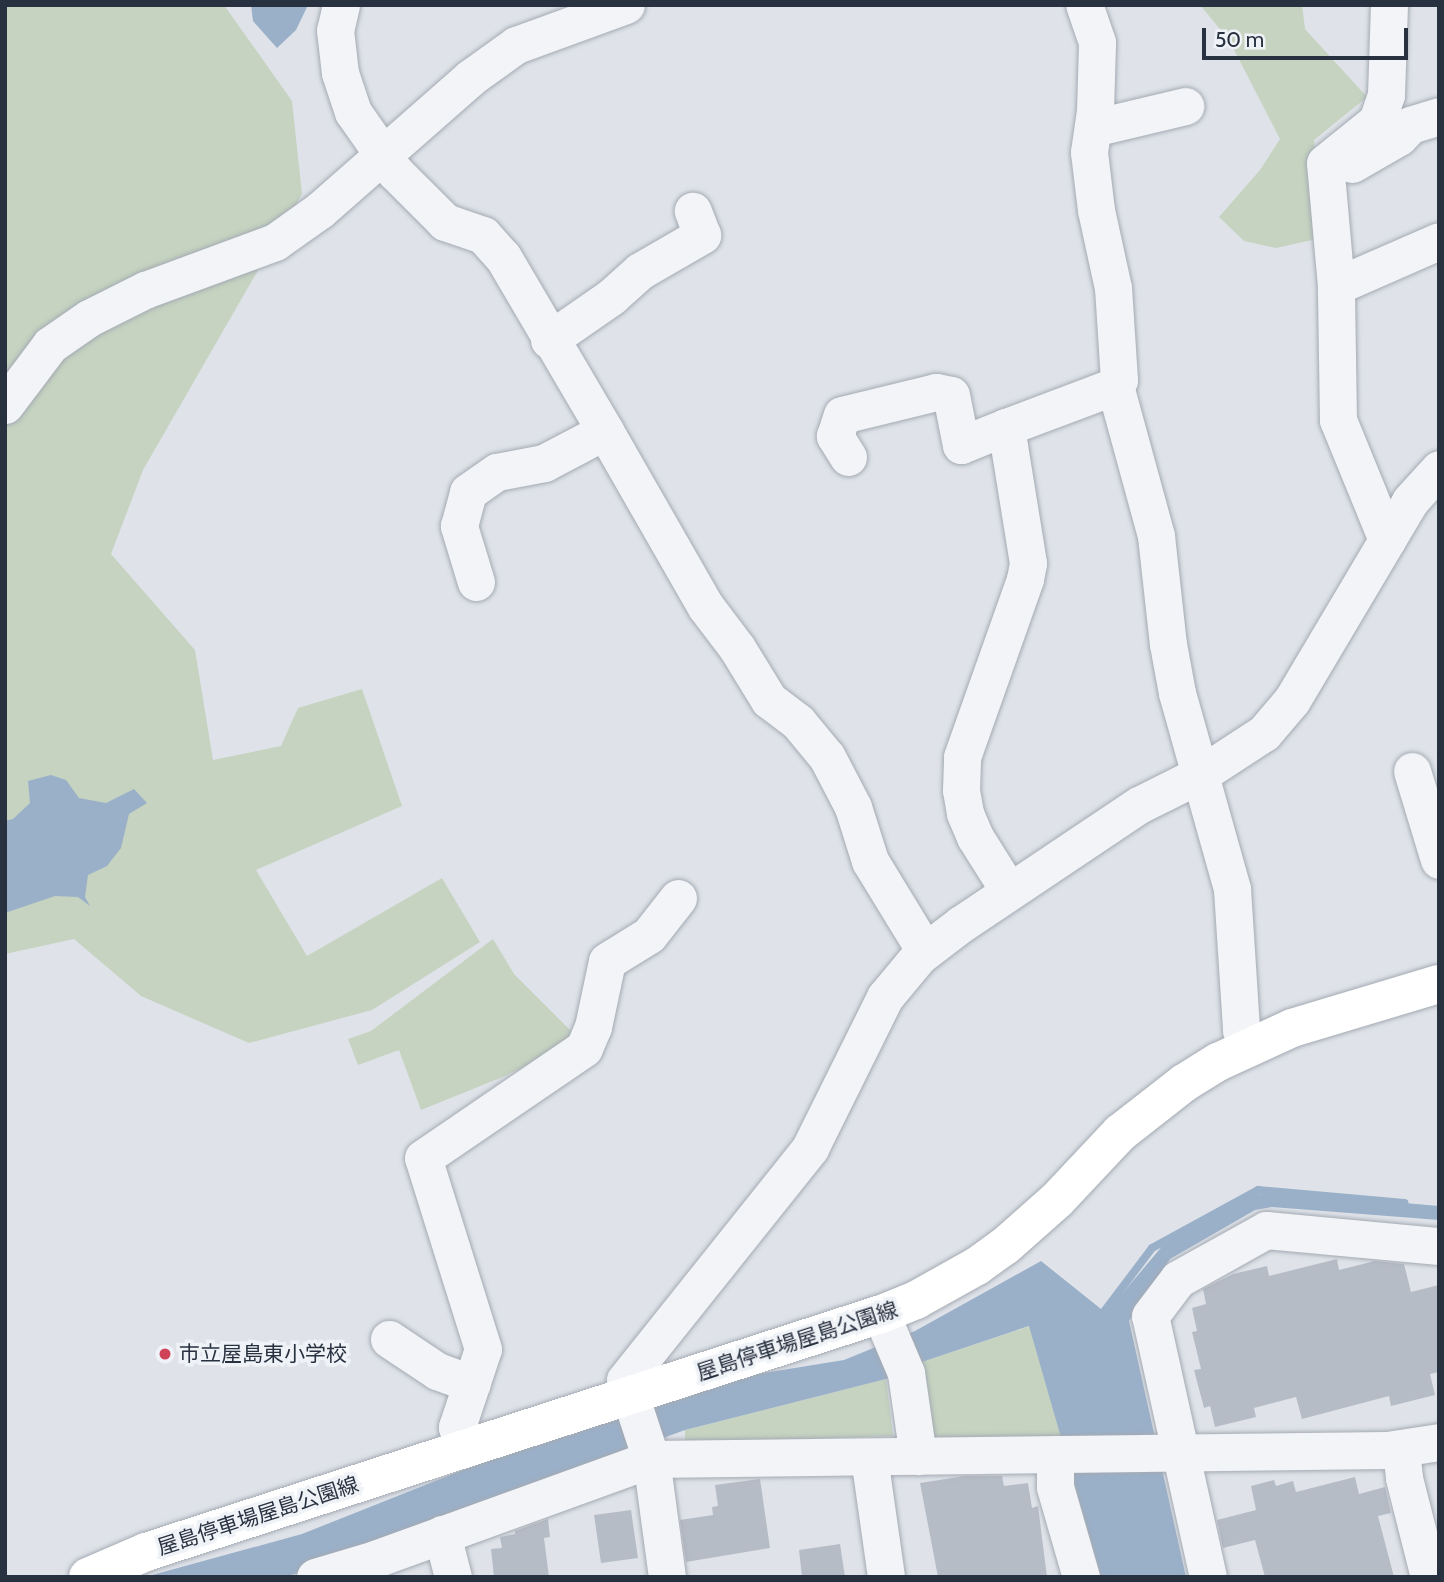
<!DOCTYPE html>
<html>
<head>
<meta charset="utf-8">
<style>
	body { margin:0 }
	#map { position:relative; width:1444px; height:1582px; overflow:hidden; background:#dfe3e9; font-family:Cabin,"Noto Sans JP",sans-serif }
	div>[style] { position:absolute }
	.green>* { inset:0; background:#c5d3c0 }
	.water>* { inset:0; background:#9ab0c9 }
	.stream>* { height:8px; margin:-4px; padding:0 4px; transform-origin:4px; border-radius:4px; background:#9ab0c9 }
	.building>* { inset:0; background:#b6bcc6 }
	.roads { filter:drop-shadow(0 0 2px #a4aab3) drop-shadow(0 0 2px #a4aab3) }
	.minor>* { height:37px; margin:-18.5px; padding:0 18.5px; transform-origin:18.5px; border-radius:18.5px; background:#f2f4f7 }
	.major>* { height:38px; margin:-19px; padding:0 19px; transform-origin:19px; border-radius:19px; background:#fff }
	.dots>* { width:19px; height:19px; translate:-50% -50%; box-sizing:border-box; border:4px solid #eff2f6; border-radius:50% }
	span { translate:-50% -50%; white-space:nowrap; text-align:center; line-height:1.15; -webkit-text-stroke:7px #eff2f6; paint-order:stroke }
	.street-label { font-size:21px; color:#283140 }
	.poi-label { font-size:21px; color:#283140 }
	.left { translate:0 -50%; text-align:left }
	.frame { position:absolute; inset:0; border:7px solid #283140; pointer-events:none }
	.scale { position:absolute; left:1202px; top:28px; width:206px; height:32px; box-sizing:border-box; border:4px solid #283140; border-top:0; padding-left:9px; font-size:21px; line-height:24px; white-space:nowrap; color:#283140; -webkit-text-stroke:5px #eff2f6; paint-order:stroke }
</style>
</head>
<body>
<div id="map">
	<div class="green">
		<div style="clip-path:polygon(5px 5px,224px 5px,292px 101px,302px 194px,143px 470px,111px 554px,195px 650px,213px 760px,281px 746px,298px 708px,362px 689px,402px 806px,256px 870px,307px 956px,442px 878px,480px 942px,372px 1010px,249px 1043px,141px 996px,74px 939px,5px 954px)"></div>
		<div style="clip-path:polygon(1200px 5px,1302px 5px,1305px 29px,1367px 97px,1314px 140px,1321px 238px,1276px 248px,1244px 241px,1219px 217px,1260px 170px,1280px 139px,1229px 40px)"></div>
		<div style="clip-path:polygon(493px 939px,514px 974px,579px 1039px,505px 1076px,421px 1110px,399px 1050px,358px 1065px,348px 1039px,371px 1031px)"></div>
		<div style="clip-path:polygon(1030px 1326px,1061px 1437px,928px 1438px,916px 1364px)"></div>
		<div style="clip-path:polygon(886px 1379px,893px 1436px,685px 1443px,685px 1430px)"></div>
	</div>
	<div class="water">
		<div style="clip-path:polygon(251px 5px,308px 5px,296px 30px,277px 48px,253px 21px)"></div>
		<div style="clip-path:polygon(51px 775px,66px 780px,79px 798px,106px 803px,134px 789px,147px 803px,129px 814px,121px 848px,107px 866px,88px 875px,85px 897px,90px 906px,78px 897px,55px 896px,5px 913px,5px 821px,13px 819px,30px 803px,28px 781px)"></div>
		<div style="clip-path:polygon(1277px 1192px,1439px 1206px,1439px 1220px,1272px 1207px,1255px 1210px,1170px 1259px,1129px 1321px,1186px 1577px,1101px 1577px,1029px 1326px,916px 1364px,886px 1379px,685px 1430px,512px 1493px,334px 1563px,284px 1577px,145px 1577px,302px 1534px,488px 1460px,752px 1375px,844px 1360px,915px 1331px,1041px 1261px,1106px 1313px,1164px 1244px,1253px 1195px)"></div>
	</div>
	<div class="stream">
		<div style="left:1097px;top:1321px;width:91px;rotate:-53deg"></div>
		<div style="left:1152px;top:1248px;width:121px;rotate:-28.7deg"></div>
		<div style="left:1258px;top:1190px;width:147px;rotate:5.1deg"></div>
	</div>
	<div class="building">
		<div style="clip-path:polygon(1337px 1259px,1339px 1270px,1375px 1261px,1404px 1264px,1411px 1292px,1439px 1285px,1439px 1372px,1430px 1374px,1435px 1395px,1391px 1406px,1389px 1396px,1302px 1419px,1296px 1397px,1254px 1408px,1256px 1417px,1215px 1427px,1210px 1406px,1204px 1408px,1194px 1370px,1201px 1369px,1192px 1332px,1197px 1331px,1192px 1308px,1206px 1304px,1203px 1289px,1233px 1274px,1267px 1266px,1269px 1276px)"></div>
		<div style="clip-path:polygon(965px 1476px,1002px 1476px,1004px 1486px,1028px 1483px,1032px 1508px,1038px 1506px,1047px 1577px,938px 1577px,920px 1483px)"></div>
		<div style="clip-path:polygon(1355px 1477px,1359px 1494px,1385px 1487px,1391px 1513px,1378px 1516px,1394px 1577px,1265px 1577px,1255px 1540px,1223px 1548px,1217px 1520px,1256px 1510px,1251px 1486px,1274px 1480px,1276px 1486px,1293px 1481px,1296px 1492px)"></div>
		<div style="clip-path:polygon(760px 1479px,770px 1548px,686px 1562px,680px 1520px,713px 1515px,712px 1507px,718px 1506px,715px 1485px)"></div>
		<div style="clip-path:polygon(631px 1510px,638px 1558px,601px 1563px,594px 1515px)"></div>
		<div style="clip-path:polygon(548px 1519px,550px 1537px,544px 1538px,549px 1577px,494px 1577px,491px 1549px,502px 1548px,500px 1537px,515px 1534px,515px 1531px)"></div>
		<div style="clip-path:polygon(840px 1544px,845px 1577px,802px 1577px,799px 1550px)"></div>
	</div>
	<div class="roads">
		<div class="minor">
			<div style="left:341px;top:5px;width:26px;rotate:103deg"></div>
			<div style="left:335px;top:30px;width:43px;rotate:83.4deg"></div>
			<div style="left:340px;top:73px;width:41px;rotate:71.6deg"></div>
			<div style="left:353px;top:112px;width:73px;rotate:55deg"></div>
			<div style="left:395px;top:172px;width:71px;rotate:45deg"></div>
			<div style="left:445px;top:222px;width:40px;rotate:18.9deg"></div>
			<div style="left:483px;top:235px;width:30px;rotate:48deg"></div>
			<div style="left:503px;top:257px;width:202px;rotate:59.6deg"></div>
			<div style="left:1093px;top:128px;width:95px;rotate:-13.4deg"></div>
			<div style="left:1352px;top:164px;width:54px;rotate:-29.9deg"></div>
			<div style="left:1399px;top:137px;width:16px;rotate:-47deg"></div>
			<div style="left:1410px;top:125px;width:30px;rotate:-17deg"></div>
			<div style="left:1336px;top:286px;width:112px;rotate:-23.6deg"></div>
			<div style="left:549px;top:340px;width:75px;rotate:-34.7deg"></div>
			<div style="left:611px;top:297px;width:39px;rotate:-42deg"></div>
			<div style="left:640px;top:271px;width:72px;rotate:-30.1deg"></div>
			<div style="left:702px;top:235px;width:26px;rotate:-111deg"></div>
			<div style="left:1115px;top:386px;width:156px;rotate:74.7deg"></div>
			<div style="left:1156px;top:536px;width:109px;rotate:83.7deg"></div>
			<div style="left:1168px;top:644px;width:50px;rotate:79.6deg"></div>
			<div style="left:1177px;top:693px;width:204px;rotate:74.3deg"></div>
			<div style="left:1232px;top:889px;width:141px;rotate:86.3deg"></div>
			<div style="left:1241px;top:1030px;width:19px;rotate:65deg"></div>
			<div style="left:5px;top:405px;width:75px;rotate:-53.1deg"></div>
			<div style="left:50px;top:345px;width:47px;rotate:-34.7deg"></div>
			<div style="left:89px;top:318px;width:63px;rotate:-26.6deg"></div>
			<div style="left:145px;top:290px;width:139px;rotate:-20.3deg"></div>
			<div style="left:275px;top:242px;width:55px;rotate:-35.4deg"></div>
			<div style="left:320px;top:210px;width:200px;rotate:-41.3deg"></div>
			<div style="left:470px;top:78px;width:57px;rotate:-35.7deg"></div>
			<div style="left:516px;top:45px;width:117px;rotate:-20deg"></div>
			<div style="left:848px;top:457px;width:25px;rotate:-122deg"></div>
			<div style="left:835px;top:436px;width:22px;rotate:-72deg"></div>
			<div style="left:842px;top:415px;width:97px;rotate:-13.7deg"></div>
			<div style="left:936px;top:392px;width:15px;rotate:11deg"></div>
			<div style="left:951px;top:395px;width:51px;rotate:78.7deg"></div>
			<div style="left:961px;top:445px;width:48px;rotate:-21.8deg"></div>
			<div style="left:1387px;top:540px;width:130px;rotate:-112.2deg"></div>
			<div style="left:1338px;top:420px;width:134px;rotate:-90.9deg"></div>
			<div style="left:1336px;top:286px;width:123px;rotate:-95.1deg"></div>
			<div style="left:1325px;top:163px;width:67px;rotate:-38.9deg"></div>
			<div style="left:1377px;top:121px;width:28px;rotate:-71deg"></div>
			<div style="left:1386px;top:95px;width:90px;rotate:-88.1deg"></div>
			<div style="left:476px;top:582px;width:59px;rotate:-106.9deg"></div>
			<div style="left:459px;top:526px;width:35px;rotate:-75deg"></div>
			<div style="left:468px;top:492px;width:35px;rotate:-35deg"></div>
			<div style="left:497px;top:472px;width:48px;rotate:-10.8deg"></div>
			<div style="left:544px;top:463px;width:69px;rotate:-27.7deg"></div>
			<div style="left:605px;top:431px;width:203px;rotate:60.2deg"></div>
			<div style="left:706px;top:607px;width:51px;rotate:52.9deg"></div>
			<div style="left:737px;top:648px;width:61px;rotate:58.4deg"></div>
			<div style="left:769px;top:700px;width:36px;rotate:37deg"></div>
			<div style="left:798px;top:722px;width:45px;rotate:50.4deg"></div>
			<div style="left:827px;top:757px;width:56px;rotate:62.5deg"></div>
			<div style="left:853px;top:807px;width:57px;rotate:72.5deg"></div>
			<div style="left:870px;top:861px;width:105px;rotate:58.6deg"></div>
			<div style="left:1412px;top:771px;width:93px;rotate:73.1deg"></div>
			<div style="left:1009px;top:891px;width:64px;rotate:-122.2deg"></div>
			<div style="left:975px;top:837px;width:26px;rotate:-113deg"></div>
			<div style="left:965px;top:813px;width:23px;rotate:-100deg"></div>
			<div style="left:961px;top:790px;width:33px;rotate:-88deg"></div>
			<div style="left:962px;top:757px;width:189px;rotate:-70.5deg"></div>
			<div style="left:1025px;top:579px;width:16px;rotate:-79deg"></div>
			<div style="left:1028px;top:563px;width:138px;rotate:-99.2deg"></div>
			<div style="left:1006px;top:427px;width:116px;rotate:-20.6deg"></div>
			<div style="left:1115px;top:386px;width:7px;rotate:-56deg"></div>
			<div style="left:1119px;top:380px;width:92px;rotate:-93.7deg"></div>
			<div style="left:1113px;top:288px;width:80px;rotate:-102.3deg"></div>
			<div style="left:1096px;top:210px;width:58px;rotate:-96.9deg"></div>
			<div style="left:1089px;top:152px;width:41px;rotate:-81.7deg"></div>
			<div style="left:1095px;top:111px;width:69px;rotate:-88.3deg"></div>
			<div style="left:1097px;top:42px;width:39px;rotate:-109deg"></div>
			<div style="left:881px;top:1314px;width:64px;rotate:67deg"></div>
			<div style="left:906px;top:1373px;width:84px;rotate:81.8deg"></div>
			<div style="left:389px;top:1339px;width:58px;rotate:33.7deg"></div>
			<div style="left:437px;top:1371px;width:37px;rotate:20deg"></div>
			<div style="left:464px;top:1449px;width:23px;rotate:-108deg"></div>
			<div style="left:457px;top:1427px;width:82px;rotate:-71.6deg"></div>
			<div style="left:483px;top:1349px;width:200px;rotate:-107.4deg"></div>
			<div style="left:423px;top:1158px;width:195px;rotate:-34.3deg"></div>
			<div style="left:584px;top:1048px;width:23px;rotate:-67deg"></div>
			<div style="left:593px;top:1027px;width:67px;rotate:-78deg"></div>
			<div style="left:607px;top:961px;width:49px;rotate:-31.8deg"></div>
			<div style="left:649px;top:935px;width:47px;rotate:-51.9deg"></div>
			<div style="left:1401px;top:1449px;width:29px;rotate:84deg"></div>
			<div style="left:1404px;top:1478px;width:102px;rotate:75.8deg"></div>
			<div style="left:1055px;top:1454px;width:33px;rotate:90deg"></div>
			<div style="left:1055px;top:1487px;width:94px;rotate:73.9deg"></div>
			<div style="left:869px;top:1457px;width:121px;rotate:81.9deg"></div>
			<div style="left:442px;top:1534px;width:44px;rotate:75.7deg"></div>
			<div style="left:315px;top:1577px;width:63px;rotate:-16.7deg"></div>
			<div style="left:375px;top:1559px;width:294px;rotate:-19.9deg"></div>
			<div style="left:651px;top:1459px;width:736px;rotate:-0.7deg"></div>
			<div style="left:1387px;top:1450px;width:53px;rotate:-8.7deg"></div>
			<div style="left:667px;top:1577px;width:119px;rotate:-97.7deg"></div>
			<div style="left:651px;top:1459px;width:83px;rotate:-108.2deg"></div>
			<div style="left:625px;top:1380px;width:297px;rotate:-51.4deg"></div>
			<div style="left:810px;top:1148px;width:169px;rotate:-63.6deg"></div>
			<div style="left:885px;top:997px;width:53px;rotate:-50.3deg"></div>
			<div style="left:919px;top:956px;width:53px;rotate:-37.3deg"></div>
			<div style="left:961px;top:924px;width:214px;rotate:-33.8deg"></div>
			<div style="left:1139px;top:805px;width:69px;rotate:-26.6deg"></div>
			<div style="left:1201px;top:774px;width:75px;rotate:-33.1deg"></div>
			<div style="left:1264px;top:733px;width:43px;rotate:-49.7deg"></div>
			<div style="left:1292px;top:700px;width:231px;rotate:-59.3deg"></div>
			<div style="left:1410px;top:501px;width:43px;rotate:-47.8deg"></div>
			<div style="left:1208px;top:1577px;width:267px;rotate:-102.5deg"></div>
			<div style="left:1150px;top:1316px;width:46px;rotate:-52.9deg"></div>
			<div style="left:1178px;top:1279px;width:101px;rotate:-29.1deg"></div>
			<div style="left:1266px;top:1230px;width:174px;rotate:5.3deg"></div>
		</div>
		<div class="major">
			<div style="left:88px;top:1577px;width:63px;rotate:-23.3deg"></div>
			<div style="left:146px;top:1552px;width:776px;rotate:-17.94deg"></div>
			<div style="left:884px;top:1313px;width:35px;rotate:-22deg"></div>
			<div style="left:916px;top:1300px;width:70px;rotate:-29.1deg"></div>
			<div style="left:977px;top:1266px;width:34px;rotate:-36deg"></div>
			<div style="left:1005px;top:1246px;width:69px;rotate:-41.5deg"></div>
			<div style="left:1057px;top:1200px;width:92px;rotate:-46.8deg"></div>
			<div style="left:1120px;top:1133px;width:81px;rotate:-38deg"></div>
			<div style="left:1184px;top:1083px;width:40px;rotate:-32deg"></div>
			<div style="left:1218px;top:1062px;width:81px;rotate:-24.7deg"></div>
			<div style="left:1292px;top:1028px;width:153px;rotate:-16.7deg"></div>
		</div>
	</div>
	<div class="dots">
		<div style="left:165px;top:1354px;background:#d04257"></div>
	</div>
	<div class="street-label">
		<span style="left:797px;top:1341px;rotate:-18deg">屋島停車場屋島公園線</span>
		<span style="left:258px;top:1516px;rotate:-18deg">屋島停車場屋島公園線</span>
	</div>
	<div class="poi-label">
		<span class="left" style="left:179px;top:1354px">市立屋島東小学校</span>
	</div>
	<div class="frame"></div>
	<div class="scale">50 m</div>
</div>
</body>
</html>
